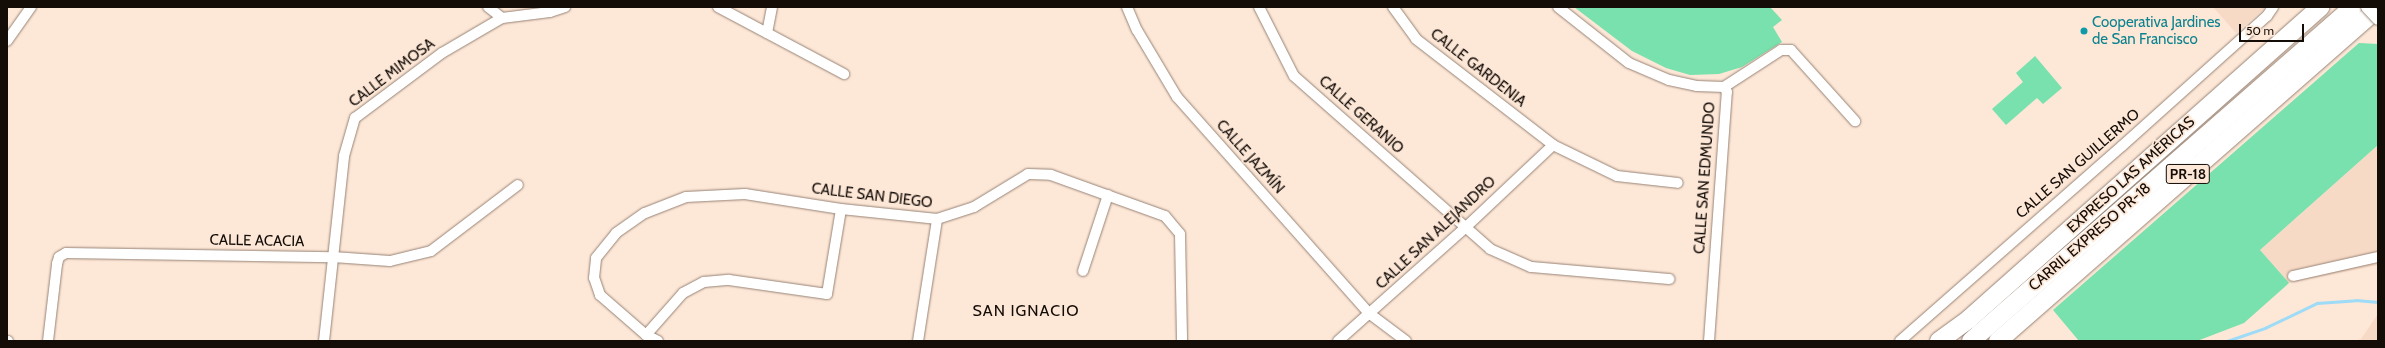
<!DOCTYPE html>
<html>
<head>
<meta charset="utf-8">
<style>
	body { margin:0 }
	#map { position:relative; width:2385px; height:348px; overflow:hidden; background:#fde7d7; font-family:Cabin,sans-serif }
	div>[style] { position:absolute }
	.built>* { inset:0; background:#f7dac6 }
	.green>* { inset:0; background:#78e1ad }
	.stream>* { height:2.5px; margin:-1.25px; padding:0 1.25px; transform-origin:1.25px; border-radius:1.25px; background:#9ddbf7 }
	.roads { filter:drop-shadow(0 0 1px #978375) drop-shadow(0 0 1px #978375) }
	.minor>* { height:10px; margin:-5px; padding:0 5px; transform-origin:5px; border-radius:5px; background:#fff }
	.motorway>* { height:18px; margin:-9px; padding:0 9px; transform-origin:9px; border-radius:9px; background:#fff }
	.bridges { filter:drop-shadow(0 0 1px #978375) drop-shadow(0 0 1px #978375) }
	.tertiary-bridge>* { height:12px; margin:-6px; padding:0 6px; transform-origin:6px; border-radius:6px; background:#fff }
	.dots>* { width:11px; height:11px; translate:-50% -50%; box-sizing:border-box; border:2px solid #fde7d7; border-radius:50% }
	span { translate:-50% -50%; white-space:nowrap; text-align:center; line-height:1.15; -webkit-text-stroke:3.5px #fde7d7; paint-order:stroke }
	.shield-label span { padding:1px 3px; background:#fde7d7; border:1px solid; border-radius:3px; -webkit-text-stroke-width:0 }
	.shield-label { font-size:14px; color:#130c07; font-weight:700 }
	.culture-label { font-size:15px; color:#0d838f }
	.left { translate:0 -50%; text-align:left }
	.street-label { font-size:15px; color:#130c07 }
	.neighbourhood-label { font-size:16px; color:#130c07; letter-spacing:1px }
	.frame { position:absolute; inset:0; border:8px solid #130c07; pointer-events:none }
	.scale { position:absolute; left:2239px; top:24px; width:65px; height:18px; box-sizing:border-box; border:2px solid #130c07; border-top:0; padding-left:5px; font-size:12px; line-height:14px; white-space:nowrap; color:#130c07; -webkit-text-stroke:3px #fde7d7; paint-order:stroke }
</style>
</head>
<body>
<div id="map">
	<div class="built">
		<div style="clip-path:polygon(2213px 7px,2266px 7px,2236px 33px)"></div>
		<div style="clip-path:polygon(2378px 145px,2378px 265px,2289px 283px,2260px 250px)"></div>
		<div style="clip-path:polygon(2378px 314px,2378px 341px,2353px 341px,2361px 339px)"></div>
	</div>
	<div class="green">
		<div style="clip-path:polygon(1574px 7px,1770px 7px,1782px 20px,1773px 27px,1782px 42px,1742px 67px,1719px 74px,1690px 75px,1666px 68px,1632px 51px)"></div>
		<div style="clip-path:polygon(2359px 43px,2378px 44px,2378px 145px,2260px 250px,2289px 283px,2244px 323px,2197px 341px,2079px 341px,2053px 310px)"></div>
		<div style="clip-path:polygon(2035px 56px,2062px 88px,2043px 104px,2037px 98px,2006px 125px,1992px 109px,2023px 82px,2016px 73px)"></div>
	</div>
	<div class="stream">
		<div style="left:2227px;top:341px;width:40px;rotate:-18.9deg"></div>
		<div style="left:2265px;top:328px;width:58px;rotate:-25.7deg"></div>
		<div style="left:2317px;top:303px;width:39px;rotate:-4deg"></div>
		<div style="left:2356px;top:300px;width:22px;rotate:5deg"></div>
	</div>
	<div class="roads">
		<div class="minor">
			<div style="left:488px;top:7px;width:18px;rotate:38deg"></div>
			<div style="left:718px;top:7px;width:143px;rotate:28deg"></div>
			<div style="left:1127px;top:7px;width:25px;rotate:67deg"></div>
			<div style="left:1137px;top:30px;width:78px;rotate:59.2deg"></div>
			<div style="left:1177px;top:97px;width:290px;rotate:48.4deg"></div>
			<div style="left:1370px;top:314px;width:45px;rotate:36.9deg"></div>
			<div style="left:1259px;top:7px;width:77px;rotate:63.1deg"></div>
			<div style="left:1294px;top:76px;width:261px;rotate:41.4deg"></div>
			<div style="left:1490px;top:249px;width:45px;rotate:23.7deg"></div>
			<div style="left:1531px;top:267px;width:139px;rotate:5deg"></div>
			<div style="left:1393px;top:7px;width:39px;rotate:54deg"></div>
			<div style="left:1416px;top:39px;width:173px;rotate:37.7deg"></div>
			<div style="left:1553px;top:145px;width:71px;rotate:25.8deg"></div>
			<div style="left:1617px;top:176px;width:61px;rotate:6.5deg"></div>
			<div style="left:1558px;top:7px;width:90px;rotate:38.3deg"></div>
			<div style="left:1629px;top:63px;width:43px;rotate:23deg"></div>
			<div style="left:1669px;top:80px;width:29px;rotate:12deg"></div>
			<div style="left:1697px;top:86px;width:27px;rotate:2deg"></div>
			<div style="left:767px;top:33px;width:26px;rotate:-79deg"></div>
			<div style="left:7px;top:41px;width:42px;rotate:-54.8deg"></div>
			<div style="left:1724px;top:87px;width:68px;rotate:-33deg"></div>
			<div style="left:1781px;top:50px;width:10px"></div>
			<div style="left:1791px;top:50px;width:96px;rotate:48deg"></div>
			<div style="left:1083px;top:271px;width:80px;rotate:-71.8deg"></div>
			<div style="left:2293px;top:276px;width:87px;rotate:-12.6deg"></div>
			<div style="left:646px;top:335px;width:56px;rotate:-48.6deg"></div>
			<div style="left:683px;top:293px;width:24px;rotate:-28deg"></div>
			<div style="left:704px;top:282px;width:25px;rotate:-5deg"></div>
			<div style="left:729px;top:280px;width:99px;rotate:8.1deg"></div>
			<div style="left:827px;top:294px;width:86px;rotate:-80.6deg"></div>
			<div style="left:7px;top:341px;width:1px"></div>
			<div style="left:48px;top:341px;width:78px;rotate:-83.3deg"></div>
			<div style="left:57px;top:264px;width:7px;rotate:-74deg"></div>
			<div style="left:59px;top:257px;width:8px;rotate:-30deg"></div>
			<div style="left:66px;top:253px;width:267px;rotate:0.9deg"></div>
			<div style="left:333px;top:257px;width:57px;rotate:4deg"></div>
			<div style="left:390px;top:261px;width:42px;rotate:-13.7deg"></div>
			<div style="left:431px;top:251px;width:109px;rotate:-37.2deg"></div>
			<div style="left:324px;top:341px;width:186px;rotate:-83.8deg"></div>
			<div style="left:344px;top:156px;width:40px;rotate:-74deg"></div>
			<div style="left:355px;top:118px;width:109px;rotate:-36.8deg"></div>
			<div style="left:442px;top:53px;width:69px;rotate:-30.3deg"></div>
			<div style="left:502px;top:18px;width:48px;rotate:-7.1deg"></div>
			<div style="left:550px;top:12px;width:16px;rotate:-18deg"></div>
			<div style="left:658px;top:341px;width:13px;rotate:-153deg"></div>
			<div style="left:646px;top:335px;width:61px;rotate:-139deg"></div>
			<div style="left:600px;top:295px;width:18px;rotate:-109deg"></div>
			<div style="left:594px;top:278px;width:20px;rotate:-84deg"></div>
			<div style="left:596px;top:258px;width:32px;rotate:-51deg"></div>
			<div style="left:616px;top:233px;width:35px;rotate:-35deg"></div>
			<div style="left:645px;top:213px;width:44px;rotate:-21.3deg"></div>
			<div style="left:686px;top:197px;width:59px;rotate:-2.9deg"></div>
			<div style="left:745px;top:194px;width:97px;rotate:8.9deg"></div>
			<div style="left:841px;top:209px;width:97px;rotate:5.9deg"></div>
			<div style="left:937px;top:219px;width:39px;rotate:-18deg"></div>
			<div style="left:974px;top:207px;width:63px;rotate:-31.4deg"></div>
			<div style="left:1028px;top:174px;width:23px;rotate:2deg"></div>
			<div style="left:1051px;top:175px;width:121px;rotate:19.8deg"></div>
			<div style="left:1165px;top:216px;width:23px;rotate:50deg"></div>
			<div style="left:1180px;top:234px;width:107px;rotate:88.9deg"></div>
			<div style="left:918px;top:341px;width:123px;rotate:-81.1deg"></div>
			<div style="left:1338px;top:341px;width:170px;rotate:-41.7deg"></div>
			<div style="left:1465px;top:228px;width:121px;rotate:-43.3deg"></div>
			<div style="left:1709px;top:341px;width:250px;rotate:-85.9deg"></div>
			<div style="left:1727px;top:92px;width:6px;rotate:-121deg"></div>
			<div style="left:1900px;top:341px;width:295px;rotate:-41.3deg"></div>
			<div style="left:2122px;top:146px;width:195px;rotate:-41.9deg"></div>
			<div style="left:2267px;top:16px;width:11px;rotate:-56deg"></div>
		</div>
		<div class="motorway">
			<div style="left:1939px;top:341px;width:37px;rotate:-36deg"></div>
			<div style="left:1969px;top:319px;width:470px;rotate:-41.6deg"></div>
			<div style="left:1971px;top:341px;width:507px;rotate:-41.16deg"></div>
			<div style="left:1998px;top:341px;width:505px;rotate:-41.23deg"></div>
		</div>
	</div>
	<div class="bridges">
		<div class="tertiary-bridge">
			<div style="left:2367px;top:7px;width:16px;rotate:47deg"></div>
		</div>
	</div>
	<div class="dots">
		<div style="left:2084px;top:31px;background:#0f9aa8"></div>
	</div>
	<div class="shield-label">
		<span style="left:2188px;top:174px">PR-18</span>
	</div>
	<div class="culture-label">
		<span class="left" style="left:2092px;top:31px">Cooperativa Jardines<br>de San Francisco</span>
	</div>
	<div class="street-label">
		<span style="left:1478px;top:68px;rotate:38deg">CALLE GARDENIA</span>
		<span style="left:392px;top:73px;rotate:-37deg">CALLE MIMOSA</span>
		<span style="left:1361px;top:115px;rotate:42deg">CALLE GERANIO</span>
		<span style="left:1250px;top:157px;rotate:48deg">CALLE JAZMÍN</span>
		<span style="left:2078px;top:164px;rotate:-41deg">CALLE SAN GUILLERMO</span>
		<span style="left:2131px;top:175px;rotate:-42deg">EXPRESO LAS AMÉRICAS</span>
		<span style="left:1705px;top:178px;rotate:-86deg">CALLE SAN EDMUNDO</span>
		<span style="left:872px;top:196px;rotate:7deg">CALLE SAN DIEGO</span>
		<span style="left:1436px;top:233px;rotate:-43deg">CALLE SAN ALEJANDRO</span>
		<span style="left:2090px;top:237px;rotate:-41deg">CARRIL EXPRESO PR-18</span>
		<span style="left:257px;top:241px;rotate:1deg">CALLE ACACIA</span>
	</div>
	<div class="neighbourhood-label">
		<span style="left:1026px;top:311px">SAN IGNACIO</span>
	</div>
	<div class="frame"></div>
	<div class="scale">50 m</div>
</div>
</body>
</html>
